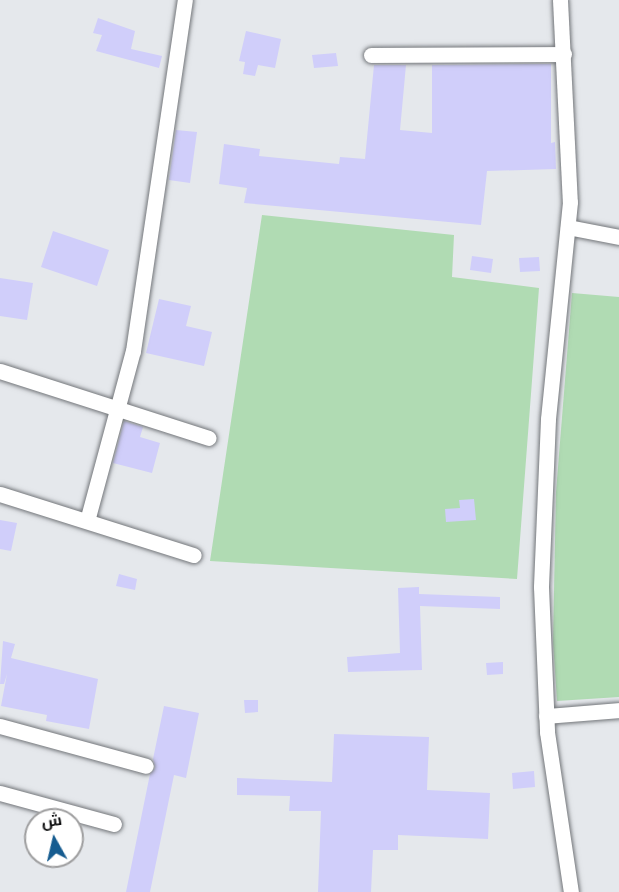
<!DOCTYPE html>
<html>
<head>
<meta charset="utf-8">
<style>
	body { margin:0 }
	#map { position:relative; width:619px; height:892px; overflow:hidden; background:#e5e8ec; font-family:"Sofia Sans Condensed",Cairo,sans-serif }
	div>[style] { position:absolute }
	.green>* { inset:0; background:#b0dbb3 }
	.building>* { inset:0; background:#d0cefa }
	.roads { filter:drop-shadow(0 0 2px #73767a) drop-shadow(0 0 2px #73767a) }
	.minor>* { height:15px; margin:-7.5px; padding:0 7.5px; transform-origin:7.5px; border-radius:7.5px; background:#fff }
	span { translate:-50% -50%; white-space:nowrap; text-align:center; line-height:1.15; -webkit-text-stroke:4.5px #fff; paint-order:stroke }
	.north { position:absolute; left:24px; top:808px; width:60px; height:60px; box-sizing:border-box; background:#fff; border:2px solid #9e9e9f; border-radius:50%; rotate:352deg; font-size:16px; font-weight:700; line-height:24px; text-align:center; color:#0c0d0e }
	.north::after { content:''; display:block; margin:auto; width:21px; height:27px; background:#165c90; clip-path:polygon(50% 0,100% 100%,50% 72%,0 100%) }
</style>
</head>
<body>
<div id="map">
	<div class="green">
		<div style="clip-path:polygon(262px 215px,454px 235px,452px 277px,539px 288px,517px 579px,210px 561px)"></div>
		<div style="clip-path:polygon(572px 293px,619px 297px,619px 697px,557px 701px,553px 642px,556px 492px)"></div>
	</div>
	<div class="building">
		<div style="clip-path:polygon(98px 18px,135px 31px,131px 49px,162px 56px,159px 68px,96px 51px,102px 35px,93px 33px)"></div>
		<div style="clip-path:polygon(246px 31px,281px 39px,275px 68px,258px 65px,255px 76px,243px 74px,245px 62px,239px 61px)"></div>
		<div style="clip-path:polygon(336px 53px,338px 66px,314px 68px,312px 55px)"></div>
		<div style="clip-path:polygon(527px 64px,551px 64px,551px 143px,555px 142px,556px 169px,487px 171px,481px 225px,244px 203px,247px 188px,219px 184px,224px 144px,260px 149px,259px 156px,339px 164px,340px 157px,365px 159px,374px 65px,406px 65px,400px 130px,432px 133px,432px 65px)"></div>
		<div style="clip-path:polygon(176px 130px,197px 132px,190px 183px,169px 180px)"></div>
		<div style="clip-path:polygon(53px 231px,109px 250px,97px 286px,41px 267px)"></div>
		<div style="clip-path:polygon(472px 256px,493px 259px,491px 273px,470px 270px)"></div>
		<div style="clip-path:polygon(539px 257px,540px 271px,520px 272px,519px 258px)"></div>
		<div style="clip-path:polygon(0 278px,33px 283px,27px 320px,0 316px)"></div>
		<div style="clip-path:polygon(159px 299px,191px 306px,186px 326px,212px 332px,204px 366px,146px 353px)"></div>
		<div style="clip-path:polygon(124px 421px,143px 427px,140px 437px,160px 443px,152px 473px,113px 463px)"></div>
		<div style="clip-path:polygon(474px 499px,476px 520px,446px 522px,445px 509px,460px 508px,459px 500px)"></div>
		<div style="clip-path:polygon(0 520px,17px 523px,11px 551px,0 549px)"></div>
		<div style="clip-path:polygon(119px 574px,137px 579px,135px 590px,116px 586px)"></div>
		<div style="clip-path:polygon(419px 587px,419px 594px,500px 597px,500px 609px,420px 606px,422px 670px,348px 672px,347px 657px,400px 653px,398px 588px)"></div>
		<div style="clip-path:polygon(3px 641px,15px 644px,11px 658px,98px 679px,89px 729px,46px 721px,47px 715px,1px 706px,7px 674px,4px 684px,0 684px)"></div>
		<div style="clip-path:polygon(503px 662px,503px 674px,487px 675px,486px 663px)"></div>
		<div style="clip-path:polygon(244px 700px,258px 700px,258px 712px,245px 713px)"></div>
		<div style="clip-path:polygon(164px 706px,199px 713px,186px 778px,174px 775px,150px 892px,126px 892px,150px 774px,155px 768px,153px 759px)"></div>
		<div style="clip-path:polygon(334px 734px,429px 737px,427px 790px,490px 793px,488px 839px,398px 835px,398px 850px,373px 850px,371px 892px,318px 892px,321px 811px,289px 811px,290px 796px,237px 795px,237px 778px,332px 782px)"></div>
		<div style="clip-path:polygon(534px 771px,535px 787px,513px 789px,512px 773px)"></div>
	</div>
	<div class="roads">
		<div class="minor">
			<div style="left:560px;top:0;width:202px;rotate:87.2deg"></div>
			<div style="left:570px;top:202px;width:218px;rotate:95.8deg"></div>
			<div style="left:548px;top:419px;width:168px;rotate:92.4deg"></div>
			<div style="left:541px;top:587px;width:145px;rotate:87.6deg"></div>
			<div style="left:547px;top:732px;width:162px;rotate:81.5deg"></div>
			<div style="left:371px;top:55px;width:193px;rotate:-0.3deg"></div>
			<div style="left:568px;top:227px;width:52px;rotate:11.1deg"></div>
			<div style="left:0;top:371px;width:219px;rotate:17.8deg"></div>
			<div style="left:0;top:494px;width:203px;rotate:17.5deg"></div>
			<div style="left:87px;top:521px;width:176px;rotate:-74.9deg"></div>
			<div style="left:133px;top:351px;width:355px;rotate:-81.6deg"></div>
			<div style="left:546px;top:716px;width:73px;rotate:-4.7deg"></div>
			<div style="left:0;top:726px;width:151px;rotate:15.3deg"></div>
			<div style="left:0;top:793px;width:118px;rotate:15.2deg"></div>
		</div>
	</div>
	<div class="north">ش</div>
</div>
</body>
</html>
